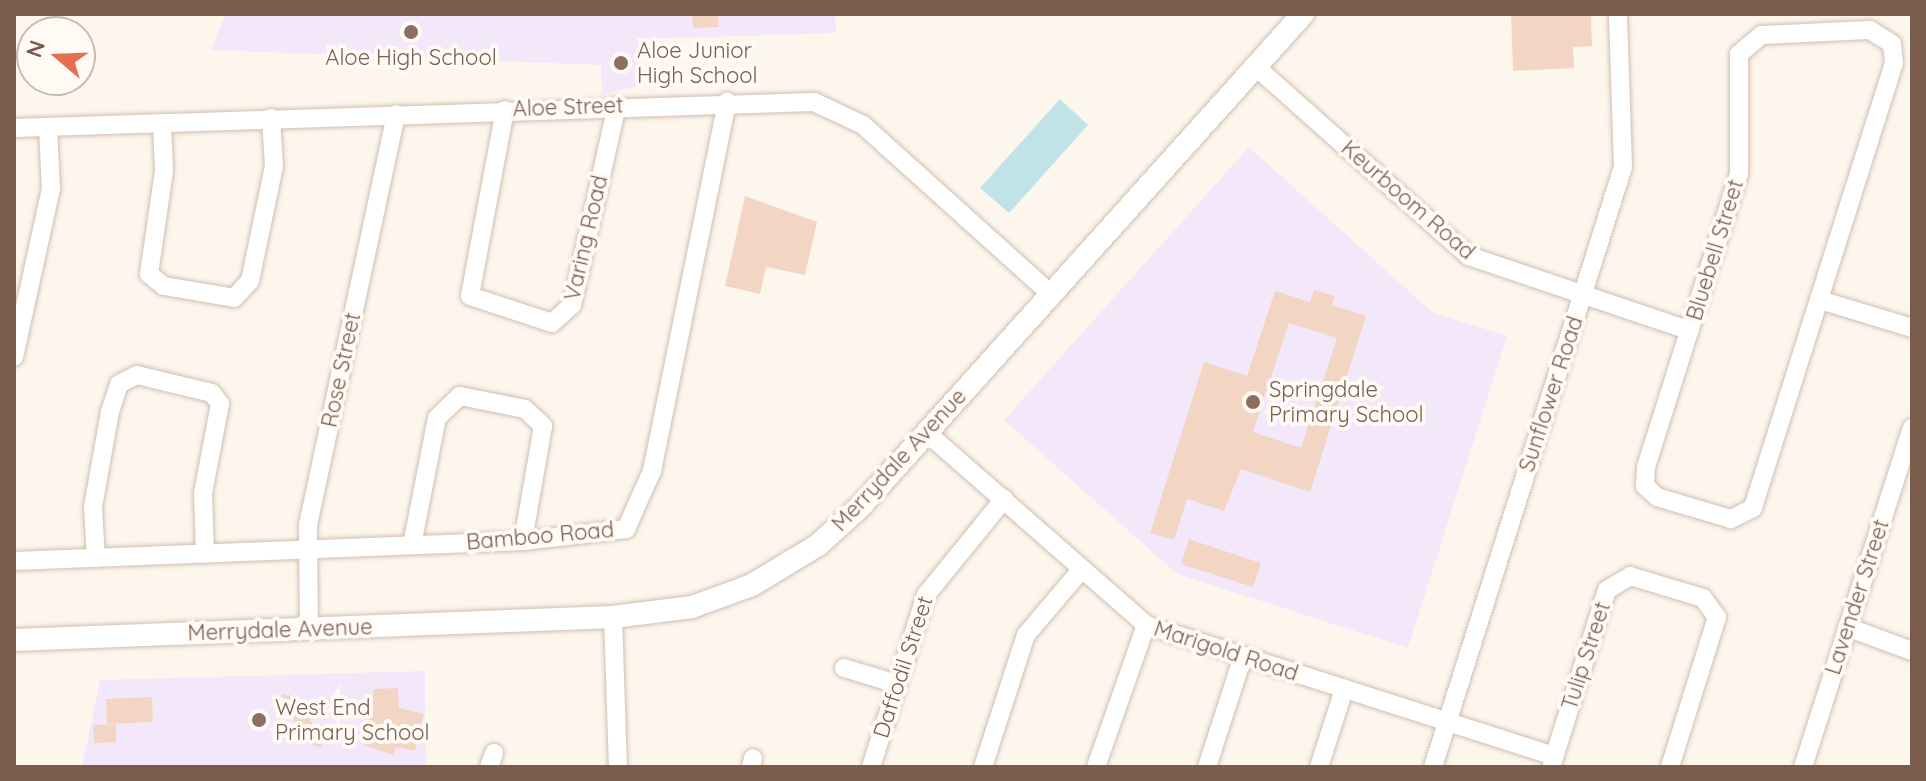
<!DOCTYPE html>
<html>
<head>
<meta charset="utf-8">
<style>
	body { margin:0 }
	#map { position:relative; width:1926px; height:781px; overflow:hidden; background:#fdf6ec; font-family:Quicksand,sans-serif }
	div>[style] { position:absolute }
	.education>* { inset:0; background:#f3e8fa }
	.water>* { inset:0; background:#bfe3e8 }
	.building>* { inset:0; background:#f3d5c3 }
	.roads { filter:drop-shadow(0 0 2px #d1beb0) drop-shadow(0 0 2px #d1beb0) }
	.minor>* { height:18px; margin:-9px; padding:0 9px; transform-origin:9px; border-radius:9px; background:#fff }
	.tertiary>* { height:22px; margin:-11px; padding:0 11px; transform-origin:11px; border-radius:11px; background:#fff }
	.dots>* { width:22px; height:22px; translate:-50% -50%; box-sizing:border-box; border:4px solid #fffaf3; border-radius:50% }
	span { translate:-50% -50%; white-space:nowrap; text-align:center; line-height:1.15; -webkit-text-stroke:8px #fffaf3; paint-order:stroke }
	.education-label { font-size:22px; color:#785e54 }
	.left { translate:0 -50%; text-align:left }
	.street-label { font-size:22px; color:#7a5c4d }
	.frame { position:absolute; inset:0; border:16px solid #7a5c4d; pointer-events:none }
	.north { position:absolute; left:16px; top:16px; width:80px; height:80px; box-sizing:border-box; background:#fffaf3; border:2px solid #cabbb1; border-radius:50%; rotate:289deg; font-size:22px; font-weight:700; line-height:32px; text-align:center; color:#7a5c4d }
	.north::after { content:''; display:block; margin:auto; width:28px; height:36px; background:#e76f51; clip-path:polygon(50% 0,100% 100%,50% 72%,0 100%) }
</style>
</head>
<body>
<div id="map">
	<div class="education">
		<div style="clip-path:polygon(225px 14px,835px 14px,836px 33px,643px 39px,638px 86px,602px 95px,601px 65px,211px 50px)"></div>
		<div style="clip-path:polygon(1249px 147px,1432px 312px,1507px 336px,1408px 648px,1177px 574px,1004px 420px)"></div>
		<div style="clip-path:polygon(425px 671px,426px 767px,82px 767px,100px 680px)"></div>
	</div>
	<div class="water">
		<div style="clip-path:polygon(1060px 99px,1088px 125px,1009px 213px,980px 188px)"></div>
	</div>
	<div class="building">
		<div style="clip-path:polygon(692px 14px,717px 14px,719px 27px,693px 28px)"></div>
		<div style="clip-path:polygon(1511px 14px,1591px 14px,1592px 46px,1573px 47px,1574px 68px,1513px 71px)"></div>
		<div style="clip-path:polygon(745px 196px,817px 222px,805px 275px,766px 267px,760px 294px,725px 286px)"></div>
		<div style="clip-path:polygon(evenodd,1314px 290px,1335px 296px,1332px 305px,1366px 316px,1310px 492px,1241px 469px,1224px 511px,1187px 499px,1174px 540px,1150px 533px,1204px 362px,1247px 376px,1275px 291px,1310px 302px,1314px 290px,1289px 323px,1337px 338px,1301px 448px,1253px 432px,1289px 323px)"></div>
		<div style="clip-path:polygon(1189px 539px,1261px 563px,1253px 587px,1181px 564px)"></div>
		<div style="clip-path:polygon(398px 688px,399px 708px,424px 714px,415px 751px,396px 747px,393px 755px,364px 745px,374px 689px)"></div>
		<div style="clip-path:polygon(282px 694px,301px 700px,323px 748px,304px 742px)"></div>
		<div style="clip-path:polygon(152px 697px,153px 722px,107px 724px,106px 699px)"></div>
		<div style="clip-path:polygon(116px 724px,116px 742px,94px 743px,93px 725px)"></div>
	</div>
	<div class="roads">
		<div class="minor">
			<div style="left:1870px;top:30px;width:26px;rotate:32deg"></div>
			<div style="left:1892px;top:44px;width:19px;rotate:84deg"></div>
			<div style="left:1894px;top:63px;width:467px;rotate:107.6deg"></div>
			<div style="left:1753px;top:508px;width:25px;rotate:153deg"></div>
			<div style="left:1731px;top:519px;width:77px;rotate:-163.4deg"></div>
			<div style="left:1657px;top:497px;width:16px;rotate:-137deg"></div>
			<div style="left:1645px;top:486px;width:19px;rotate:-87deg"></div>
			<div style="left:1646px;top:467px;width:307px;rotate:-72.4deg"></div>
			<div style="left:1739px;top:174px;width:120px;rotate:-90deg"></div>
			<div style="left:1739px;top:54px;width:30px;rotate:-40deg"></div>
			<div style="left:1762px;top:35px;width:108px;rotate:-2.7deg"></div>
			<div style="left:1256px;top:67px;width:285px;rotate:41.6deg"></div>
			<div style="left:1469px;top:256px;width:233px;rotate:18.7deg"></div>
			<div style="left:505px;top:110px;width:189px;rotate:100.7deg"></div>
			<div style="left:470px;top:296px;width:86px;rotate:18.2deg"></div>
			<div style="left:552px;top:323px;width:27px;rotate:-42deg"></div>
			<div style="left:572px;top:305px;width:204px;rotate:-77.3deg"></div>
			<div style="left:162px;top:123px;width:48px;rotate:87.6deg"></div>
			<div style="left:164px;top:171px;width:104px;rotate:98.3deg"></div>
			<div style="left:149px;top:274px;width:19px;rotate:39deg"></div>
			<div style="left:164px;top:286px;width:71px;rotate:9.7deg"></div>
			<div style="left:234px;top:298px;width:23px;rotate:-47deg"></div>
			<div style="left:250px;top:281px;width:117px;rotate:-78.2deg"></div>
			<div style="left:274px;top:166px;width:48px;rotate:-93.6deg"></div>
			<div style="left:14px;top:128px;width:800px;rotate:-1.86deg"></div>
			<div style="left:814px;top:102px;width:54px;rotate:25.1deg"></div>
			<div style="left:863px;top:125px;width:253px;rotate:42deg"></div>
			<div style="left:1820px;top:300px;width:96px;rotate:16.9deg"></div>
			<div style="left:14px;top:357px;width:172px;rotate:-77.6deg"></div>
			<div style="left:51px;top:189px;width:62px;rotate:-92.8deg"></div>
			<div style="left:927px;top:433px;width:291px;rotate:41.2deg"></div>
			<div style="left:1146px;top:625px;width:429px;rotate:17.8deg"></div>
			<div style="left:412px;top:545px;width:129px;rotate:-78.9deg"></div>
			<div style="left:437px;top:418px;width:32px;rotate:-44deg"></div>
			<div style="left:460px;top:396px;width:66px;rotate:11.3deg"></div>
			<div style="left:525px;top:409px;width:25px;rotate:43deg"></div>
			<div style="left:543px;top:426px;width:117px;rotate:99.9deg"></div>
			<div style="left:96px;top:558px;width:51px;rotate:-93.4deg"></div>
			<div style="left:93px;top:507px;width:97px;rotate:-79.9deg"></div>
			<div style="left:110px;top:412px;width:29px;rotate:-72deg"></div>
			<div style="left:119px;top:384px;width:20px;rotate:-27deg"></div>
			<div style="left:137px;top:375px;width:77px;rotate:13.5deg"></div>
			<div style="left:212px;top:393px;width:14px;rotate:54deg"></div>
			<div style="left:220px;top:404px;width:91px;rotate:100.8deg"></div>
			<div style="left:203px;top:493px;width:61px;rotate:88.1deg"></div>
			<div style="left:14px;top:561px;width:509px;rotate:-2.25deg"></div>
			<div style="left:523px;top:541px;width:104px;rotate:-6.6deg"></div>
			<div style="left:626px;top:529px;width:64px;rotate:-65.9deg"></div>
			<div style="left:652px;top:471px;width:377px;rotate:-78.5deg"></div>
			<div style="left:613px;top:617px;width:150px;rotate:88.1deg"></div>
			<div style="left:1847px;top:627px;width:69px;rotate:20.3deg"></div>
			<div style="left:309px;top:628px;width:103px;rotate:-90.6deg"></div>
			<div style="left:308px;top:525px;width:420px;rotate:-77.9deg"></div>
			<div style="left:844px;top:668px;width:55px;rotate:16.8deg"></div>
			<div style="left:1552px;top:764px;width:182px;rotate:-72.5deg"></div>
			<div style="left:1607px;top:590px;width:27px;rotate:-31deg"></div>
			<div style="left:1630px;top:576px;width:76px;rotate:16.8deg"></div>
			<div style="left:1703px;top:598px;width:24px;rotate:54deg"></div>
			<div style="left:1717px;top:617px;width:157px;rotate:107.4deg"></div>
			<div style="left:489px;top:767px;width:15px;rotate:-70deg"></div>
			<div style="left:751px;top:767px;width:9px;rotate:-77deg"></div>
			<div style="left:871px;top:767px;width:181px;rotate:-72.3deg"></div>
			<div style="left:926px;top:595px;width:124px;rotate:-50.9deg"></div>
			<div style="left:983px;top:767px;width:139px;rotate:-72deg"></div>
			<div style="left:1026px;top:635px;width:85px;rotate:-49.8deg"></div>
			<div style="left:1096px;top:767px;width:151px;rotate:-70.6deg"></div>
			<div style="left:1207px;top:767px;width:117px;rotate:-72deg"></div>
			<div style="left:1319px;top:767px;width:82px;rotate:-72.2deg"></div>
			<div style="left:1433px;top:767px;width:629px;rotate:-72.43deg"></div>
			<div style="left:1623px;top:167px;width:153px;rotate:-91.9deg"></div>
			<div style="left:1803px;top:767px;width:356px;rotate:-72.2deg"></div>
		</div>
		<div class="tertiary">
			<div style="left:14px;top:640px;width:599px;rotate:-2.2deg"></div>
			<div style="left:613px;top:617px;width:80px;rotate:-7.2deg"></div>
			<div style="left:692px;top:607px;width:64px;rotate:-20.1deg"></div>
			<div style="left:752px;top:585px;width:77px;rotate:-31.2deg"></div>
			<div style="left:818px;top:545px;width:57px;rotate:-42.1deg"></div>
			<div style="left:860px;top:507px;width:663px;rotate:-48.06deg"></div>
		</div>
	</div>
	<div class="dots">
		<div style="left:411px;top:32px;background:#8d6e63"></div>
		<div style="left:621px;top:63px;background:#8d6e63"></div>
		<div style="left:1253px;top:402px;background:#8d6e63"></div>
		<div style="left:259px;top:720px;background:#8d6e63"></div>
	</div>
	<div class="education-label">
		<span class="left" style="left:637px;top:63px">Aloe Junior<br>High School</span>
		<span style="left:411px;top:58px">Aloe High School</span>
		<span class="left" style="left:1269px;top:402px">Springdale<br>Primary School</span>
		<span class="left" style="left:275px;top:720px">West End<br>Primary School</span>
	</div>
	<div class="street-label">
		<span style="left:568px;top:107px;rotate:-2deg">Aloe Street</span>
		<span style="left:1408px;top:200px;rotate:41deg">Keurboom Road</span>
		<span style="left:586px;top:238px;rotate:-77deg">Varing Road</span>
		<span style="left:1715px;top:250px;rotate:-73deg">Bluebell Street</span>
		<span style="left:341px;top:370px;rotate:-78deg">Rose Street</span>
		<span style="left:1551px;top:394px;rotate:-72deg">Sunflower Road</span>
		<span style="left:899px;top:460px;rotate:-47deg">Merrydale Avenue</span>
		<span style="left:540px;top:536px;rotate:-5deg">Bamboo Road</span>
		<span style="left:1857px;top:597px;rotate:-72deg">Lavender Street</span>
		<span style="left:280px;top:630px;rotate:-2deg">Merrydale Avenue</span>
		<span style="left:1226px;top:651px;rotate:18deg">Marigold Road</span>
		<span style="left:1586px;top:656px;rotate:-72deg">Tulip Street</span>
		<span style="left:903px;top:667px;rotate:-72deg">Daffodil Street</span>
	</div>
	<div class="frame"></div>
	<div class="north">N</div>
</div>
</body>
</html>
